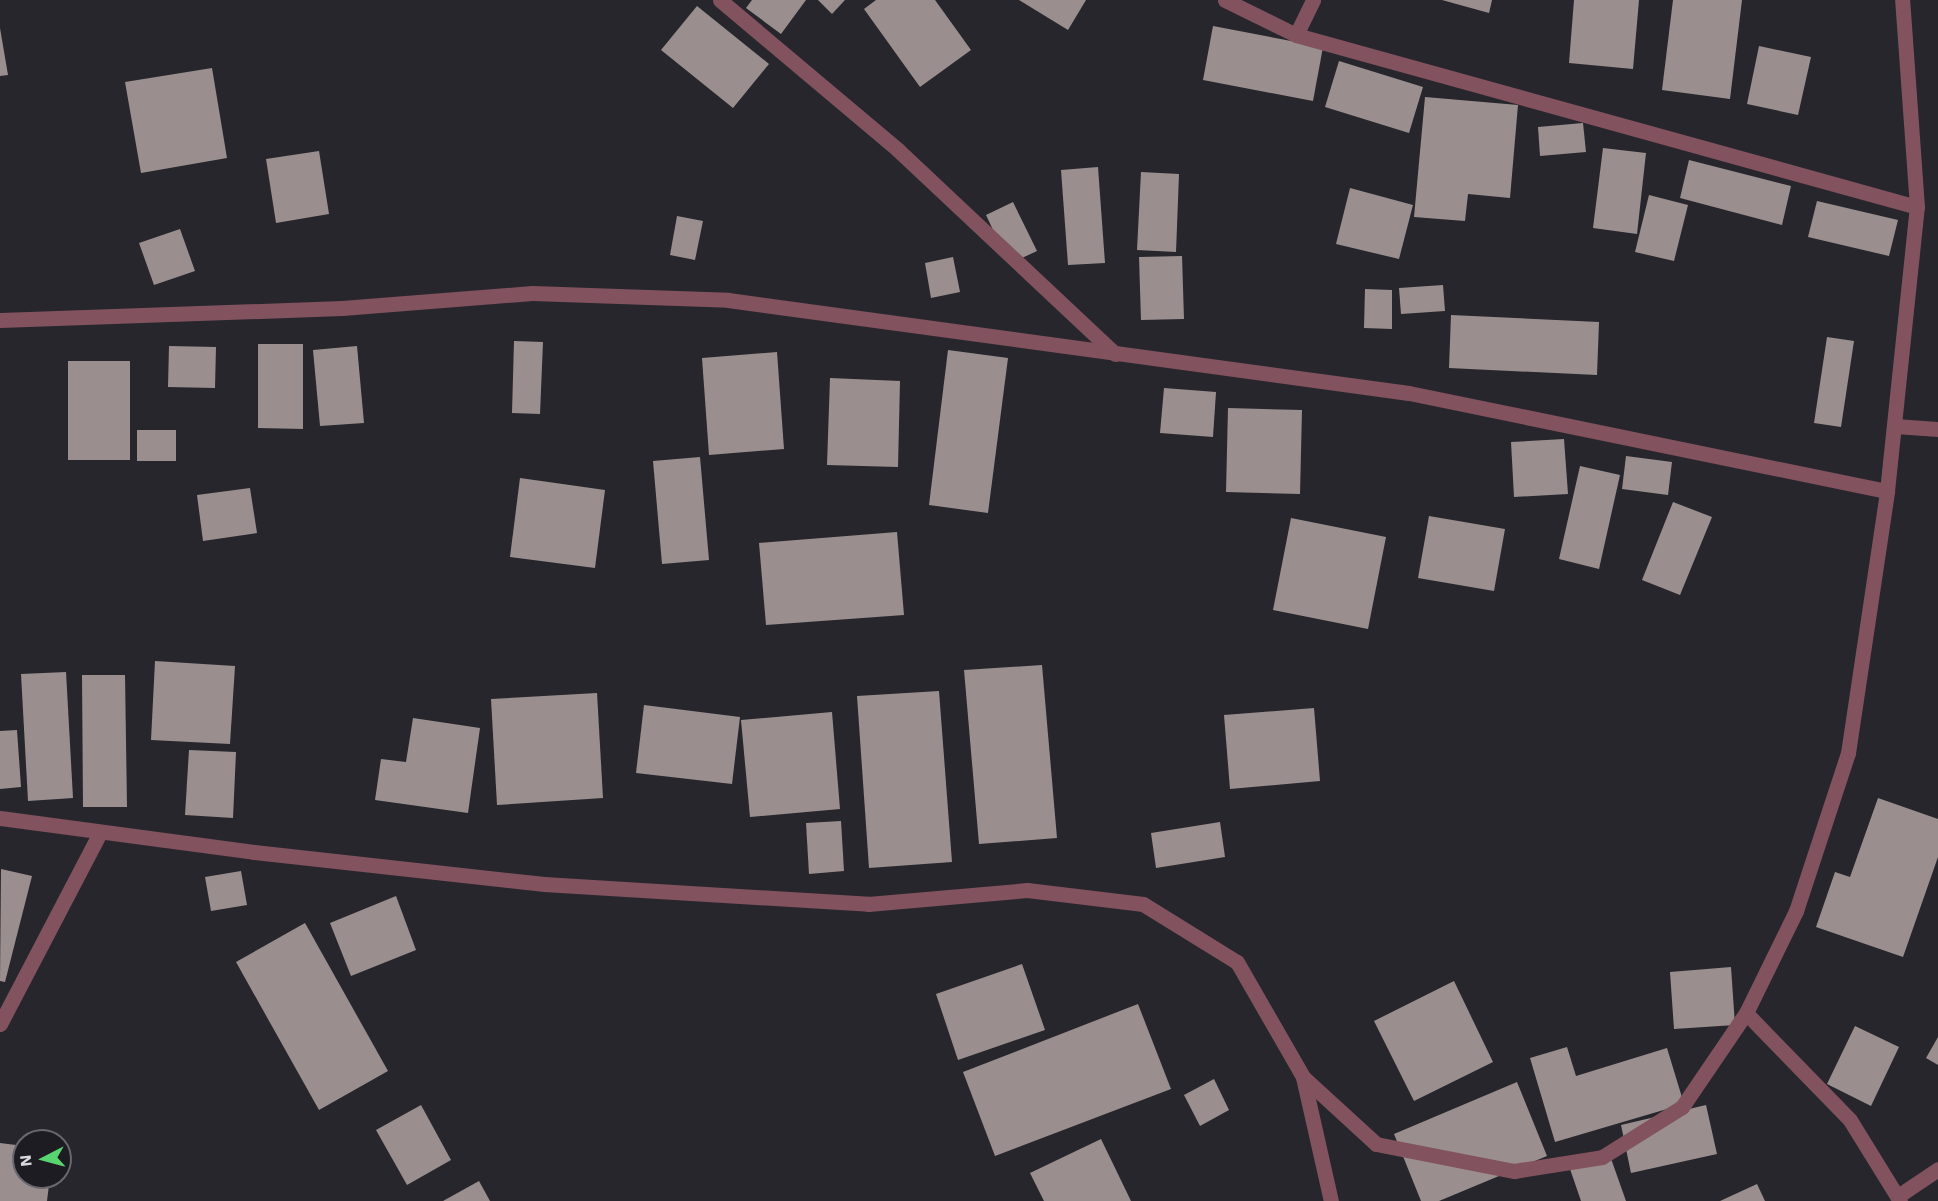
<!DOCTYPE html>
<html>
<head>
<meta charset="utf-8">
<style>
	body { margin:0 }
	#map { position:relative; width:1938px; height:1201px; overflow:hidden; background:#27262d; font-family:"Work Sans",sans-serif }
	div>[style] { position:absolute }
	.building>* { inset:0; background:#9a8f8e }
	.minor>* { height:15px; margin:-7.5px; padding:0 7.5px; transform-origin:7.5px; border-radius:7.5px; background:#82525e }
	span { translate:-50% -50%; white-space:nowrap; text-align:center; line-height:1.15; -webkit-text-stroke:6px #1e1c23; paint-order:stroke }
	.north { position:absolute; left:12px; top:1129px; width:60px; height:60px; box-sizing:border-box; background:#1e1c23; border:2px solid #69676d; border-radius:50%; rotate:264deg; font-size:16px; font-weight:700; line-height:24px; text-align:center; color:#d9d8dd }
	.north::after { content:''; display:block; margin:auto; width:21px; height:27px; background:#57d570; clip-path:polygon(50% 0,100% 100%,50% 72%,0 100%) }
</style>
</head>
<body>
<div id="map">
	<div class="building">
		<div style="clip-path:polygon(752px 0,806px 0,781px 34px,746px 8px)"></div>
		<div style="clip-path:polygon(818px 0,845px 0,832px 14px)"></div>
		<div style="clip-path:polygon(876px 0,935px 0,971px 50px,920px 87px,864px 9px)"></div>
		<div style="clip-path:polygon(1019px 0,1086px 0,1068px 30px)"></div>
		<div style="clip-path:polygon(1442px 0,1492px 0,1489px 13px)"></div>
		<div style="clip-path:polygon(1574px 0,1639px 0,1633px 69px,1569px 63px)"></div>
		<div style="clip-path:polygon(1673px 0,1742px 0,1730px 99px,1662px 90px)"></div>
		<div style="clip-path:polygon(697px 6px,769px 64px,733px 108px,661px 50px)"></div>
		<div style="clip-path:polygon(1213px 26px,1323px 47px,1313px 101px,1203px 80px)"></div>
		<div style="clip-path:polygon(0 28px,8px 75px,0 76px)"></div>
		<div style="clip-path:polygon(1759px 46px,1811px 57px,1798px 115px,1747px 104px)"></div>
		<div style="clip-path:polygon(1339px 61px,1423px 87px,1409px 133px,1325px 107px)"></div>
		<div style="clip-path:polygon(212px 68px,227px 158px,141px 173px,125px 82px)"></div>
		<div style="clip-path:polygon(1425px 97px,1518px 105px,1510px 198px,1468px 194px,1465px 221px,1414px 217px)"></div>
		<div style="clip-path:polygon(1583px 123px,1586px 152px,1540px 156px,1538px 127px)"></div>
		<div style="clip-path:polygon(1603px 148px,1646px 153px,1637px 234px,1593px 228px)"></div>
		<div style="clip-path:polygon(319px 151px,329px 214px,276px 223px,266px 159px)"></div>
		<div style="clip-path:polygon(1689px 160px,1791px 186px,1782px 225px,1680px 198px)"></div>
		<div style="clip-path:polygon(1098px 167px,1105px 263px,1068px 265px,1061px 170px)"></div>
		<div style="clip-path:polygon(1141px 172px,1179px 174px,1176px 252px,1137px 250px)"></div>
		<div style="clip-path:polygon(1350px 188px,1413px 205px,1399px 259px,1336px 244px)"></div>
		<div style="clip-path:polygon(1649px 195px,1688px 205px,1674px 261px,1635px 252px)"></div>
		<div style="clip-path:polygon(1817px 201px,1898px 220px,1889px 256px,1808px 237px)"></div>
		<div style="clip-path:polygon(1013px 202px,1037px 251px,1009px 264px,986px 215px)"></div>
		<div style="clip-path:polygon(677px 216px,703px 221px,695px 260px,670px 255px)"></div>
		<div style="clip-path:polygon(180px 229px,195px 271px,154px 285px,139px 243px)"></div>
		<div style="clip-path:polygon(1182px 256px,1184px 319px,1141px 320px,1139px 257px)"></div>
		<div style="clip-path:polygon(953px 257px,960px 292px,931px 298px,925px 263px)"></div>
		<div style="clip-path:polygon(1443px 285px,1445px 311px,1401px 314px,1399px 288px)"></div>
		<div style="clip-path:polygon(1365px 289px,1392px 290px,1392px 329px,1364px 328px)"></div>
		<div style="clip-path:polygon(1451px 315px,1599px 322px,1597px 375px,1449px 368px)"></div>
		<div style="clip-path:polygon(1827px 337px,1854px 341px,1841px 427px,1814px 423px)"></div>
		<div style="clip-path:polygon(514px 341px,543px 342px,540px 414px,512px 413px)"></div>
		<div style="clip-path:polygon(258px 344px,303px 344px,303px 429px,258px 428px)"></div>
		<div style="clip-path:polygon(169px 346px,216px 347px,215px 388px,168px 387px)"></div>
		<div style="clip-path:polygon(357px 346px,364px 423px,320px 426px,313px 350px)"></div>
		<div style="clip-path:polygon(948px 350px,1008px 358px,988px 513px,929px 505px)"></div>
		<div style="clip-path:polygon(777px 352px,784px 449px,709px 455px,702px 358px)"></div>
		<div style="clip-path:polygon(68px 361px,130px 361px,130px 460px,68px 460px)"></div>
		<div style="clip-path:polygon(830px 378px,900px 381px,898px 467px,827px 465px)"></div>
		<div style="clip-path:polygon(1164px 388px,1216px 392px,1213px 437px,1160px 433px)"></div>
		<div style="clip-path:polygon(1228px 408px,1302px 410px,1300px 494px,1226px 492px)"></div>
		<div style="clip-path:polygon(137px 430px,176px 430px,176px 461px,137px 461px)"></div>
		<div style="clip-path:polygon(1564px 439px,1568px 494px,1514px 497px,1511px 442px)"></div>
		<div style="clip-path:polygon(1626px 456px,1672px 462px,1668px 495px,1622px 489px)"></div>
		<div style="clip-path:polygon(700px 457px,709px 560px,662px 564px,653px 461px)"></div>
		<div style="clip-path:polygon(1580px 466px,1620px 475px,1599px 569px,1559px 559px)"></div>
		<div style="clip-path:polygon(520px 478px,605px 490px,595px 568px,510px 557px)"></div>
		<div style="clip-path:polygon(250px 488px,257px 533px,203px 541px,197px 495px)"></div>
		<div style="clip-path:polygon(1673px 502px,1712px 517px,1680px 595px,1642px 580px)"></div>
		<div style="clip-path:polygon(1429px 516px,1505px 529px,1494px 591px,1418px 578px)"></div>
		<div style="clip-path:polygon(1291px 518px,1386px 537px,1368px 629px,1273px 610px)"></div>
		<div style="clip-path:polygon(897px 532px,904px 615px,766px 625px,759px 543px)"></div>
		<div style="clip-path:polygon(155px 661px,235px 666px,230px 744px,151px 740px)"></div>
		<div style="clip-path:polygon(1042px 665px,1057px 838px,979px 844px,964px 670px)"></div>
		<div style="clip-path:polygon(66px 672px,73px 798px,28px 801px,21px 674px)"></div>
		<div style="clip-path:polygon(82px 675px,125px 675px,127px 807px,83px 807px)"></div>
		<div style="clip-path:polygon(939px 691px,952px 862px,869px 868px,857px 696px)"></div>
		<div style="clip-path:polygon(597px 693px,603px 798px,497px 805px,491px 699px)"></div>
		<div style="clip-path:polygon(644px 705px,740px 717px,732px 784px,636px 773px)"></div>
		<div style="clip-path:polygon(1314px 708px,1320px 781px,1230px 789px,1224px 715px)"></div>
		<div style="clip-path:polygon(832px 712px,840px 809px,750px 817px,741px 720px)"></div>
		<div style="clip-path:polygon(413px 718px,480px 728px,468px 813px,375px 800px,381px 759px,406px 762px)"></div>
		<div style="clip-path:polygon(17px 730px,21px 787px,0 789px,0 731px)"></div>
		<div style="clip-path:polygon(189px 750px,236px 752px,233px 818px,185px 815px)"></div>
		<div style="clip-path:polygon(1878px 798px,1938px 819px,1938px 857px,1903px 957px,1816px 927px,1835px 872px,1850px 877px)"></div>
		<div style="clip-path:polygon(841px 821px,844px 871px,809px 874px,806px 823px)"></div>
		<div style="clip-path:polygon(1220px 822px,1225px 857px,1156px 868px,1151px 833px)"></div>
		<div style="clip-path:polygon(1px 869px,32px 876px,5px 982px,0 981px)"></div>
		<div style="clip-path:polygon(241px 871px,247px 905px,211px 911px,205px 877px)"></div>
		<div style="clip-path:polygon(396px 896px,416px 950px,351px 976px,330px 923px)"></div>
		<div style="clip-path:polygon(305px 923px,388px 1071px,319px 1110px,236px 962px)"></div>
		<div style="clip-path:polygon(1022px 964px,1045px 1030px,958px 1060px,936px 994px)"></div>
		<div style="clip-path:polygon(1731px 967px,1735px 1025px,1674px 1029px,1670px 972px)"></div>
		<div style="clip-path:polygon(1454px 981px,1493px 1062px,1414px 1101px,1374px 1021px)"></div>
		<div style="clip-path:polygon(1138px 1004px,1171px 1089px,995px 1156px,963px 1072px)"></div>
		<div style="clip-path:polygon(1855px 1026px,1899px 1047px,1871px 1106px,1827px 1084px)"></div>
		<div style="clip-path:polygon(1938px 1037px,1938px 1065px,1926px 1058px)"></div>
		<div style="clip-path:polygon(1567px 1047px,1576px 1076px,1667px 1048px,1684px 1104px,1555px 1142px,1530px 1058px)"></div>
		<div style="clip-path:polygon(1214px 1079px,1229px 1110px,1200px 1126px,1184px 1095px)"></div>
		<div style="clip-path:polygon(1517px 1082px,1547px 1156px,1439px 1201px,1421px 1201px,1394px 1134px)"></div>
		<div style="clip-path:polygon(421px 1105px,451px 1160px,407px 1185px,376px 1130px)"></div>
		<div style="clip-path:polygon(1706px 1105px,1717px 1154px,1631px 1173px,1621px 1125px)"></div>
		<div style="clip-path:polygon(1101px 1139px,1131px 1201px,1044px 1201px,1030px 1173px)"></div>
		<div style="clip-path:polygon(0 1143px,24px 1146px,24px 1177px,50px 1177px,47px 1201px,0 1201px)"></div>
		<div style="clip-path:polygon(1609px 1153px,1626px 1201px,1581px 1201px,1569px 1166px)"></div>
		<div style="clip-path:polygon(479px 1181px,490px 1201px,443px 1201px)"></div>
		<div style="clip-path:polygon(1757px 1184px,1765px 1201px,1720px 1201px)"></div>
	</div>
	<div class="minor">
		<div style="left:720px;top:0;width:233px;rotate:40.1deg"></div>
		<div style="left:898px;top:150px;width:298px;rotate:43.2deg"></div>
		<div style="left:1225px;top:0;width:79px;rotate:26.2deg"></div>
		<div style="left:1296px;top:35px;width:644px;rotate:15.48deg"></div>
		<div style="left:1296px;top:35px;width:39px;rotate:-64deg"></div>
		<div style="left:0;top:320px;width:342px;rotate:-2deg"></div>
		<div style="left:342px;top:308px;width:191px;rotate:-4.5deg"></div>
		<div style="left:532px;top:293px;width:196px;rotate:2deg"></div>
		<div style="left:728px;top:300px;width:687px;rotate:7.78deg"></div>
		<div style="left:1409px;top:393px;width:488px;rotate:11.6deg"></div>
		<div style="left:1895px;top:426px;width:43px;rotate:4deg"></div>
		<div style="left:0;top:818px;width:256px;rotate:7.6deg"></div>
		<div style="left:254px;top:852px;width:292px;rotate:6.3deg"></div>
		<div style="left:544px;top:884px;width:325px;rotate:3.5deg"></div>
		<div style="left:868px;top:904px;width:160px;rotate:-5deg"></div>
		<div style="left:1027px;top:890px;width:117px;rotate:6.9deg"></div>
		<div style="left:1143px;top:904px;width:110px;rotate:31.7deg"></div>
		<div style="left:1237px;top:962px;width:133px;rotate:60.1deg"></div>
		<div style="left:1303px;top:1077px;width:99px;rotate:42.5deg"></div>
		<div style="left:1376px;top:1144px;width:141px;rotate:11.1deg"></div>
		<div style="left:1514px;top:1171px;width:89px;rotate:-9deg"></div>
		<div style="left:1602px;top:1157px;width:94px;rotate:-32deg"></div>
		<div style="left:1682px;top:1107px;width:114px;rotate:-55.8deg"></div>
		<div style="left:1746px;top:1013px;width:114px;rotate:-63.9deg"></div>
		<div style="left:1796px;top:911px;width:166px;rotate:-71.8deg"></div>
		<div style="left:1848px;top:753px;width:265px;rotate:-81.5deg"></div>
		<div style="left:1887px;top:491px;width:286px;rotate:-84deg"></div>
		<div style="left:1917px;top:207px;width:208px;rotate:-94.1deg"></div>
		<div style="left:1746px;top:1013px;width:149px;rotate:45.8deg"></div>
		<div style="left:1850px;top:1120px;width:95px;rotate:58.3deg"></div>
		<div style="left:0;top:1024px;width:216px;rotate:-62.4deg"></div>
		<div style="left:1303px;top:1077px;width:127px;rotate:77.3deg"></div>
		<div style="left:1898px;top:1196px;width:48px;rotate:-34deg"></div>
	</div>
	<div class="north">N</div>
</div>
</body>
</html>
